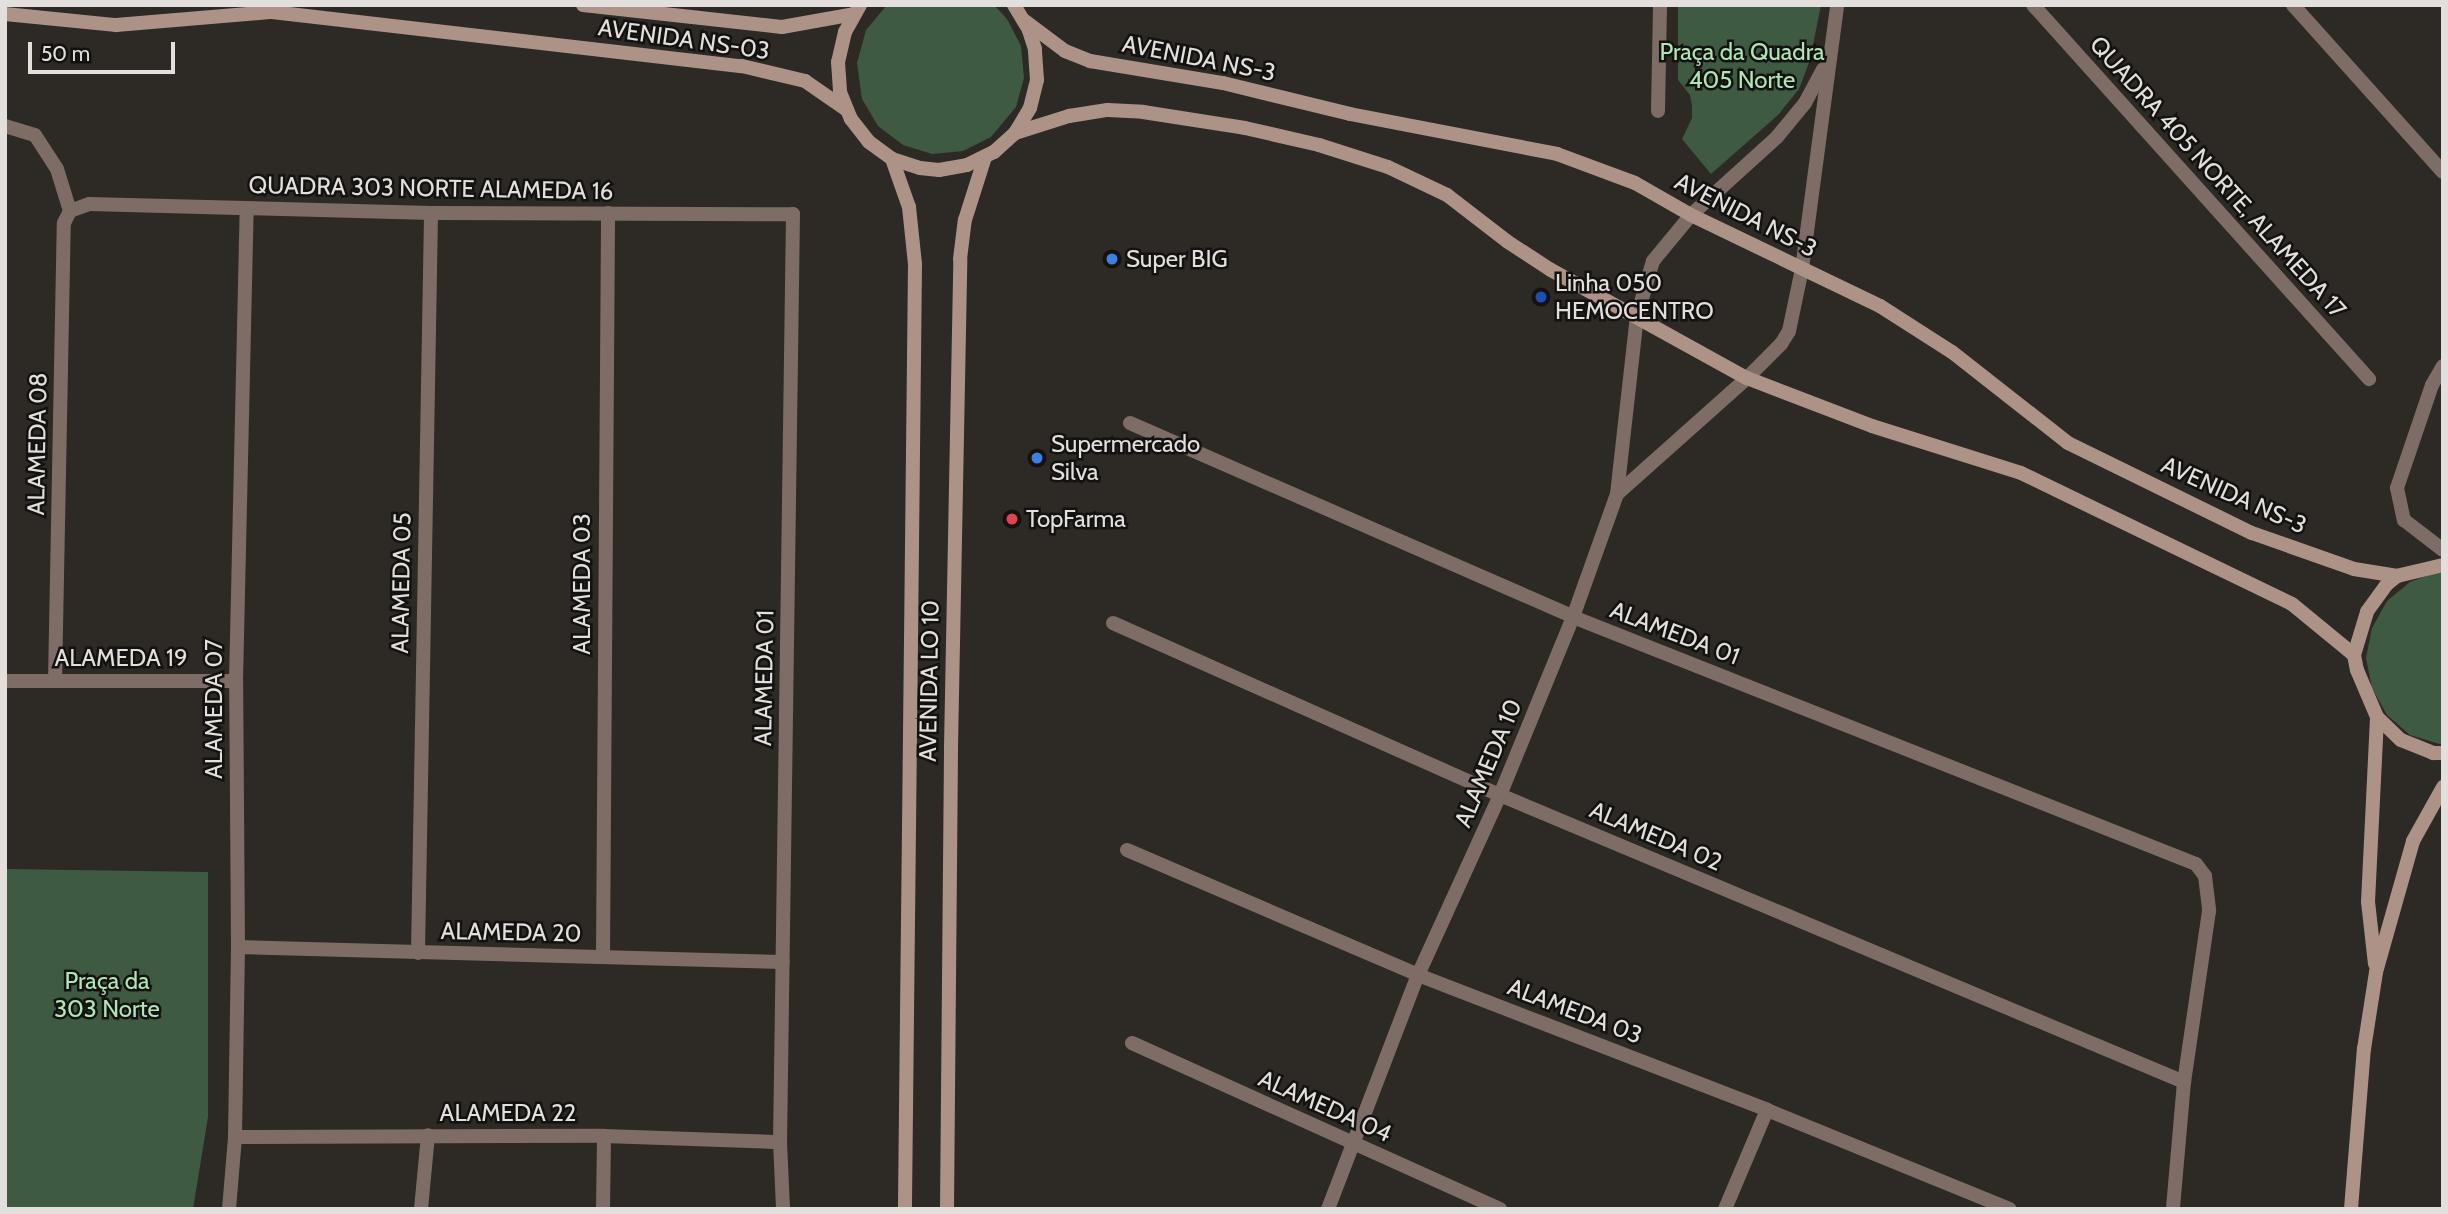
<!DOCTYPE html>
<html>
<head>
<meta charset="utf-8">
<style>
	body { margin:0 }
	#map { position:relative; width:2448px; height:1214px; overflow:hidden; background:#2d2924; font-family:Cabin,sans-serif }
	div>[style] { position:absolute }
	.green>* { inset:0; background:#3f5a43 }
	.street>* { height:14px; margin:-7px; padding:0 7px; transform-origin:7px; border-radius:7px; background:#7e6c66 }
	.secondary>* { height:14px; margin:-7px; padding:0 7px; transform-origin:7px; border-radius:7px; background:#ad9287 }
	.dots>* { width:19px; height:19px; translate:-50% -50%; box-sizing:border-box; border:4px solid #141210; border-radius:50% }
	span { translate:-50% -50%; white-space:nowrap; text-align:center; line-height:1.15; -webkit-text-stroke:5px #141210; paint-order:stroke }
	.street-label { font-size:24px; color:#e2dfdc }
	.park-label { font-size:24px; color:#afe5b7 }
	.poi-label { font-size:24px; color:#e2dfdc }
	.left { translate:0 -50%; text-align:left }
	.frame { position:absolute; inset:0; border:7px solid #e2dfdc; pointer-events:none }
	.scale { position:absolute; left:28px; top:42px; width:147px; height:32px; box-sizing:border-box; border:4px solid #e2dfdc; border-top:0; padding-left:9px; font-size:21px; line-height:24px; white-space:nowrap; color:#e2dfdc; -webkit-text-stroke:5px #141210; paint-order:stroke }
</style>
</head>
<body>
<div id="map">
	<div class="green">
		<div style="clip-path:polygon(887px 5px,994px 5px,1007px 19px,1021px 46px,1024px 78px,1016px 107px,991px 137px,963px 151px,932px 154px,903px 145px,878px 126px,862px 99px,857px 63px,866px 30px)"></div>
		<div style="clip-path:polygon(1678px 5px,1821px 5px,1810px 60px,1799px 89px,1778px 115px,1711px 174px,1682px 139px,1692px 118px,1692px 106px,1690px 95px,1678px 80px)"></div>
		<div style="clip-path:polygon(2439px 571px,2443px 571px,2443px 745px,2410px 735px,2387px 715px,2372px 688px,2366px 658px,2372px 628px,2387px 601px,2410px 582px)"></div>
		<div style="clip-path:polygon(5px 869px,208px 872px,208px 1117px,193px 1209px,5px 1209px)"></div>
	</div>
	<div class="street">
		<div style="left:2033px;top:5px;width:503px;rotate:48.06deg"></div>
		<div style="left:2293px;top:5px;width:224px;rotate:48.1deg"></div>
		<div style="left:1658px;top:111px;width:106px;rotate:-88.9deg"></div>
		<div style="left:5px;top:126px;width:31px;rotate:17deg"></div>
		<div style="left:35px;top:135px;width:40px;rotate:57.1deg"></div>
		<div style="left:57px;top:169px;width:44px;rotate:72.8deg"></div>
		<div style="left:70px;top:211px;width:20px;rotate:-20deg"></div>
		<div style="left:89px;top:204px;width:342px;rotate:1.5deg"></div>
		<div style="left:431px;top:213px;width:362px;rotate:0.2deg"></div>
		<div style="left:793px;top:214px;width:928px;rotate:90.8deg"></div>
		<div style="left:780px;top:1142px;width:67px;rotate:87.4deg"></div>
		<div style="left:2443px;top:366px;width:22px;rotate:120deg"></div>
		<div style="left:2432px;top:385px;width:109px;rotate:108.8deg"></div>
		<div style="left:2397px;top:488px;width:33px;rotate:78deg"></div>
		<div style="left:2404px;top:520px;width:49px;rotate:37.6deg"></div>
		<div style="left:1130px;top:423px;width:484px;rotate:23.6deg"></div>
		<div style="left:1573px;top:617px;width:670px;rotate:21.63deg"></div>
		<div style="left:2196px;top:864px;width:15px;rotate:53deg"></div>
		<div style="left:2205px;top:876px;width:35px;rotate:83deg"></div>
		<div style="left:2209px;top:911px;width:173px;rotate:98.3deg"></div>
		<div style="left:2184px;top:1082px;width:127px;rotate:95deg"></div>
		<div style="left:1617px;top:494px;width:179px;rotate:-83.6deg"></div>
		<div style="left:1637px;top:316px;width:57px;rotate:-73.8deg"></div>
		<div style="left:1653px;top:261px;width:60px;rotate:-50.4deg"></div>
		<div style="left:1691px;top:215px;width:116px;rotate:-42.2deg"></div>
		<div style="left:1777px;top:137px;width:44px;rotate:-50.5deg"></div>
		<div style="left:1805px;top:103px;width:38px;rotate:-62deg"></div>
		<div style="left:1113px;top:623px;width:424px;rotate:24deg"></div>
		<div style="left:1500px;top:795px;width:742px;rotate:22.76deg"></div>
		<div style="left:5px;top:681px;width:231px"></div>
		<div style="left:55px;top:681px;width:458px;rotate:-88.9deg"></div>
		<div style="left:64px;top:223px;width:13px;rotate:-63deg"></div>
		<div style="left:1127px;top:850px;width:317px;rotate:23.2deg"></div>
		<div style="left:1418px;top:975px;width:374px;rotate:21.1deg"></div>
		<div style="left:1767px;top:1110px;width:262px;rotate:22.2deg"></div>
		<div style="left:238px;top:947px;width:545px;rotate:1.58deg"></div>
		<div style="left:418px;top:953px;width:740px;rotate:-88.99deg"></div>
		<div style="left:603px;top:956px;width:743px;rotate:-89.61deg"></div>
		<div style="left:1132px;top:1043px;width:404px;rotate:24.3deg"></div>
		<div style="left:235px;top:1137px;width:369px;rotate:-0.2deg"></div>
		<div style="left:604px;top:1136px;width:176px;rotate:2deg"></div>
		<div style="left:229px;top:1209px;width:72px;rotate:-85.2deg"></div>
		<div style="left:235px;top:1137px;width:190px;rotate:-89.1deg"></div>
		<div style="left:238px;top:947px;width:266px;rotate:-90.4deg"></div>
		<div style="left:236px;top:681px;width:472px;rotate:-88.7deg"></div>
		<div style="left:421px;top:1209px;width:74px;rotate:-84.6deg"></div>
		<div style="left:603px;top:1209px;width:73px;rotate:-89.2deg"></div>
		<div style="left:1328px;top:1209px;width:251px;rotate:-69deg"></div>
		<div style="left:1418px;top:975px;width:198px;rotate:-65.5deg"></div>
		<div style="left:1500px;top:795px;width:192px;rotate:-67.7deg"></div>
		<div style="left:1573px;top:617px;width:131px;rotate:-70.3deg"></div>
		<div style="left:1617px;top:494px;width:174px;rotate:-41.7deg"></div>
		<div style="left:1747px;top:378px;width:48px;rotate:-45deg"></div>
		<div style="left:1781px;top:344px;width:15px;rotate:-58deg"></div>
		<div style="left:1789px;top:331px;width:63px;rotate:-78.2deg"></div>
		<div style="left:1802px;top:269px;width:266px;rotate:-82.4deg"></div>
		<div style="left:1725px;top:1209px;width:108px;rotate:-67deg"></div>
	</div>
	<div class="secondary">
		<div style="left:583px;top:5px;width:200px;rotate:6.3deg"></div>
		<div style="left:782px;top:27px;width:73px;rotate:-10.2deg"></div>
		<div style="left:860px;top:5px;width:31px;rotate:119deg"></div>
		<div style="left:845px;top:32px;width:31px;rotate:103deg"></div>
		<div style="left:838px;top:62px;width:30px;rotate:86deg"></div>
		<div style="left:840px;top:92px;width:29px;rotate:68deg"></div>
		<div style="left:851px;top:119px;width:29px;rotate:52deg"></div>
		<div style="left:869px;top:142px;width:29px;rotate:36deg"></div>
		<div style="left:892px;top:159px;width:29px;rotate:18deg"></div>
		<div style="left:920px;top:168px;width:19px;rotate:6deg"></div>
		<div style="left:939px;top:170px;width:28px;rotate:-10deg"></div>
		<div style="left:967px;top:165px;width:30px;rotate:-26deg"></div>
		<div style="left:994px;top:152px;width:28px;rotate:-42deg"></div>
		<div style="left:1015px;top:133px;width:29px;rotate:-59deg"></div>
		<div style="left:1030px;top:108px;width:29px;rotate:-76deg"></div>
		<div style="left:1037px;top:80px;width:31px;rotate:-94deg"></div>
		<div style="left:1035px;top:49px;width:20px;rotate:-108deg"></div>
		<div style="left:1029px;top:30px;width:29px;rotate:-121deg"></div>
		<div style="left:5px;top:14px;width:112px;rotate:5.7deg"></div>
		<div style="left:116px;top:25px;width:157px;rotate:-4.8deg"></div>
		<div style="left:272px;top:12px;width:473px;rotate:6.6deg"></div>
		<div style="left:742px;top:66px;width:65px;rotate:13.4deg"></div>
		<div style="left:805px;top:81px;width:51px;rotate:34.6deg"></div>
		<div style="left:1025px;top:21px;width:50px;rotate:36.9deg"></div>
		<div style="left:1065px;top:51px;width:27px;rotate:22deg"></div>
		<div style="left:1090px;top:61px;width:135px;rotate:9.4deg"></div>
		<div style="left:1223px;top:83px;width:131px;rotate:13.7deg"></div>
		<div style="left:1350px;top:114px;width:211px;rotate:10.9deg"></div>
		<div style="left:1557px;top:154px;width:83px;rotate:20.4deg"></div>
		<div style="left:1635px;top:183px;width:64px;rotate:29.7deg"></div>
		<div style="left:1691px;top:215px;width:210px;rotate:25.7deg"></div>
		<div style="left:1880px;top:306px;width:85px;rotate:32.6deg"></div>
		<div style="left:1952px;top:352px;width:147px;rotate:38.1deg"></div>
		<div style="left:2068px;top:443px;width:205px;rotate:26.1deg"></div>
		<div style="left:2252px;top:533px;width:108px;rotate:19.4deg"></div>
		<div style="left:2354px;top:569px;width:44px;rotate:9.2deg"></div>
		<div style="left:1015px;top:133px;width:57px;rotate:-17.5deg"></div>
		<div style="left:1069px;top:116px;width:39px;rotate:-9deg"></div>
		<div style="left:1108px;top:110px;width:35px;rotate:3deg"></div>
		<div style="left:1143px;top:112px;width:103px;rotate:8.9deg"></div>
		<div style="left:1245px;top:128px;width:76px;rotate:12.9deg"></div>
		<div style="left:1319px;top:145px;width:72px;rotate:17.7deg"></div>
		<div style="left:1388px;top:167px;width:65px;rotate:25.4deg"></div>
		<div style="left:1447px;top:195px;width:77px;rotate:37.6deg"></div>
		<div style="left:1508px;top:242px;width:51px;rotate:33.1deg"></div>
		<div style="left:1551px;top:270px;width:224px;rotate:28.9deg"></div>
		<div style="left:1747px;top:378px;width:134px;rotate:21deg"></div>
		<div style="left:1872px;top:426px;width:156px;rotate:17.5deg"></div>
		<div style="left:2021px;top:473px;width:301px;rotate:25.8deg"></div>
		<div style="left:2292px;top:604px;width:80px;rotate:39.4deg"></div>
		<div style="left:892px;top:159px;width:51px;rotate:70.5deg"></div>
		<div style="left:909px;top:207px;width:57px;rotate:84deg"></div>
		<div style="left:915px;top:264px;width:945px;rotate:90.61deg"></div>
		<div style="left:2443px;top:565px;width:47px;rotate:166.6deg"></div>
		<div style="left:2397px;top:576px;width:13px;rotate:141deg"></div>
		<div style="left:2387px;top:584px;width:34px;rotate:126deg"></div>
		<div style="left:2367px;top:612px;width:45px;rotate:106.8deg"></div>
		<div style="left:2354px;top:655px;width:15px;rotate:79deg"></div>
		<div style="left:2357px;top:670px;width:51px;rotate:66.9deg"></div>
		<div style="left:2377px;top:717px;width:33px;rotate:44deg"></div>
		<div style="left:2401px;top:740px;width:35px;rotate:22deg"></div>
		<div style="left:2433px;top:753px;width:10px"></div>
		<div style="left:2375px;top:964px;width:62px;rotate:-96.4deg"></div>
		<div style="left:2368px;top:902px;width:185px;rotate:-87.2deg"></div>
		<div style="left:947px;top:1209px;width:462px;rotate:-89.5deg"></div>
		<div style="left:951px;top:747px;width:488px;rotate:-88.9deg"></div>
		<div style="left:960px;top:259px;width:39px;rotate:-83deg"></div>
		<div style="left:965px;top:220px;width:66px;rotate:-72.4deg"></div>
		<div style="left:2351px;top:1209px;width:161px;rotate:-85.4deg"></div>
		<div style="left:2364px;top:1049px;width:78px;rotate:-81.1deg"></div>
		<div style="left:2376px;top:972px;width:136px;rotate:-74.2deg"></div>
		<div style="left:2413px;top:841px;width:62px;rotate:-60.9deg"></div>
	</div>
	<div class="dots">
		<div style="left:1112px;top:259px;background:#3f7fe0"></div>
		<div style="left:1541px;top:297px;background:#1a4fb4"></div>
		<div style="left:1037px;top:458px;background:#3f7fe0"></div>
		<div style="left:1012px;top:519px;background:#e0444e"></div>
	</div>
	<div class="street-label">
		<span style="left:684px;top:39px;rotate:8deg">AVENIDA NS-03</span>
		<span style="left:1199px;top:58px;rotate:11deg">AVENIDA NS-3</span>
		<span style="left:2218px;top:177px;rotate:48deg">QUADRA 405 NORTE, ALAMEDA 17</span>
		<span style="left:431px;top:188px;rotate:1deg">QUADRA 303 NORTE ALAMEDA 16</span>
		<span style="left:1746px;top:215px;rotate:27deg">AVENIDA NS-3</span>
		<span style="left:37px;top:444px;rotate:-89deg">ALAMEDA 08</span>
		<span style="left:2234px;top:495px;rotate:24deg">AVENIDA NS-3</span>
		<span style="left:401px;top:583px;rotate:-89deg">ALAMEDA 05</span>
		<span style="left:582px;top:584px;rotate:-90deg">ALAMEDA 03</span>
		<span style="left:1675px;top:633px;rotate:21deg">ALAMEDA 01</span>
		<span style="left:121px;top:658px">ALAMEDA 19</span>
		<span style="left:764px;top:678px;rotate:-89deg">ALAMEDA 01</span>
		<span style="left:929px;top:681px;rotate:-89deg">AVENIDA LO 10</span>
		<span style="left:214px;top:709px;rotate:-90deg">ALAMEDA 07</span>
		<span style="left:1488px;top:763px;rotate:-67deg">ALAMEDA 10</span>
		<span style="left:1656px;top:836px;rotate:23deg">ALAMEDA 02</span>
		<span style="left:511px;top:932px;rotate:1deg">ALAMEDA 20</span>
		<span style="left:1575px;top:1011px;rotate:21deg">ALAMEDA 03</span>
		<span style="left:1325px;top:1106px;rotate:24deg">ALAMEDA 04</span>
		<span style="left:508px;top:1113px">ALAMEDA 22</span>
	</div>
	<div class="park-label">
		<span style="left:1742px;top:66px">Praça da Quadra<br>405 Norte</span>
		<span style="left:107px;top:995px">Praça da<br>303 Norte</span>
	</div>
	<div class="poi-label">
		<span class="left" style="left:1126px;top:259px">Super BIG</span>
		<span class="left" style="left:1555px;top:297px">Linha 050<br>HEMOCENTRO</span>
		<span class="left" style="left:1051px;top:458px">Supermercado<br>Silva</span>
		<span class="left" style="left:1026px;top:519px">TopFarma</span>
	</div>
	<div class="frame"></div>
	<div class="scale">50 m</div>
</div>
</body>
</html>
